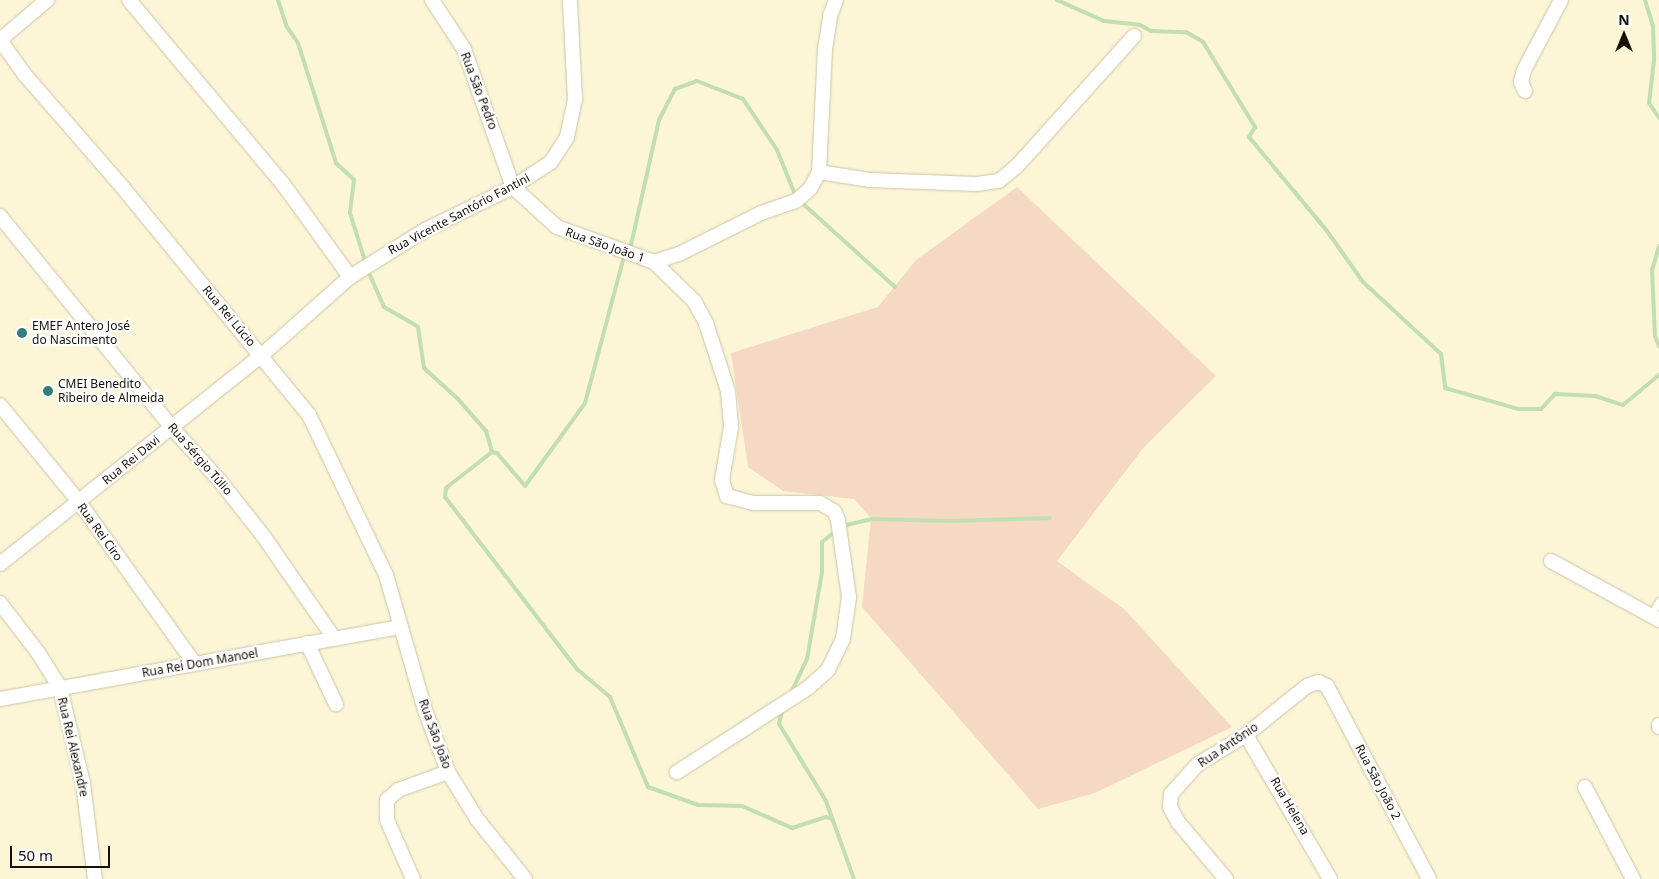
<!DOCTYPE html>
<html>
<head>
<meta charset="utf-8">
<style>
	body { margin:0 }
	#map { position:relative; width:1659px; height:879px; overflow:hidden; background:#fcf5d6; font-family:"Noto Sans",sans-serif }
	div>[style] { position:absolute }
	.green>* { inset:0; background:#f5d9c5 }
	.stream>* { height:4px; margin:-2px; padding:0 2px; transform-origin:2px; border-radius:2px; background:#c2dfb0 }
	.roads { filter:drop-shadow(0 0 1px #cbc4a6) drop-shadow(0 0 1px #cbc4a6) }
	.service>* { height:7px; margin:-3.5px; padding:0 3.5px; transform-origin:3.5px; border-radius:3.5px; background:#fff }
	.minor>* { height:14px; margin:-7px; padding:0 7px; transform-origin:7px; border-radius:7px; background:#fff }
	.dots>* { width:14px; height:14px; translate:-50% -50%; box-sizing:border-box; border:2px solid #fff; border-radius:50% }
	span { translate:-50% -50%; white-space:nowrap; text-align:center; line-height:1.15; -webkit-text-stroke:4.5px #fff; paint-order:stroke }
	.street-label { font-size:12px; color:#141107 }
	.poi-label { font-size:12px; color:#141107 }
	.left { translate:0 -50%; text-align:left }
	.north { position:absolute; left:1599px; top:10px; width:50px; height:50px; -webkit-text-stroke:4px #fff; paint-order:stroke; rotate:0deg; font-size:14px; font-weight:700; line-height:20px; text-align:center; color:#141107 }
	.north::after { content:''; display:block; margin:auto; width:18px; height:22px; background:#141107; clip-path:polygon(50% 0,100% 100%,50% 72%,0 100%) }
	.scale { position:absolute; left:10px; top:846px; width:100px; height:22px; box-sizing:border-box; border:2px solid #141107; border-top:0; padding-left:6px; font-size:15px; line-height:18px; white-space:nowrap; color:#141107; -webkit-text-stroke:4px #fff; paint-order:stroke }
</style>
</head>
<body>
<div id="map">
	<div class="green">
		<div style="clip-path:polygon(1017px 187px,1216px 376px,1144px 447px,1057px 561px,1125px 610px,1232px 727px,1095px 793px,1038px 809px,862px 607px,871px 518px,854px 499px,783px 491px,748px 467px,731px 353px,878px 307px,916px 260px)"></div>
	</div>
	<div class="stream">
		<div style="left:278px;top:0;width:28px;rotate:72deg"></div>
		<div style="left:287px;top:27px;width:19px;rotate:55deg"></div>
		<div style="left:298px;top:43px;width:126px;rotate:72.4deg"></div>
		<div style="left:336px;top:163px;width:25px;rotate:43deg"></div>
		<div style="left:354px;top:180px;width:33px;rotate:97deg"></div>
		<div style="left:350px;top:213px;width:53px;rotate:72.6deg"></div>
		<div style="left:1057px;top:0;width:51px;rotate:24.1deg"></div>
		<div style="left:1104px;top:21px;width:36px;rotate:6deg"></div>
		<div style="left:1140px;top:25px;width:13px;rotate:29deg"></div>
		<div style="left:1151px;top:31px;width:35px;rotate:2deg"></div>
		<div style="left:1186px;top:32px;width:20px;rotate:30deg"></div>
		<div style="left:1203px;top:42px;width:100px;rotate:58.5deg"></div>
		<div style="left:1255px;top:127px;width:12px;rotate:121deg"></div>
		<div style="left:1249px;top:137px;width:122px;rotate:50.3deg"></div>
		<div style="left:1327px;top:231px;width:62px;rotate:54.8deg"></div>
		<div style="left:1363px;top:282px;width:106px;rotate:42.7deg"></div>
		<div style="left:1441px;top:354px;width:34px;rotate:83deg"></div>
		<div style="left:1445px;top:388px;width:76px;rotate:16deg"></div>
		<div style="left:1518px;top:409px;width:23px"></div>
		<div style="left:1541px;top:409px;width:21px;rotate:-47deg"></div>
		<div style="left:1555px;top:394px;width:40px;rotate:2.9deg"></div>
		<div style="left:1595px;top:396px;width:29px;rotate:18deg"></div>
		<div style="left:1623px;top:405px;width:47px;rotate:-39.8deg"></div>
		<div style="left:1645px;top:0;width:27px;rotate:73deg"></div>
		<div style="left:1653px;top:26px;width:34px;rotate:88deg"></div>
		<div style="left:1654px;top:60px;width:43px;rotate:96.6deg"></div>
		<div style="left:1649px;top:103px;width:18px;rotate:56deg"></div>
		<div style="left:801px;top:202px;width:127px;rotate:42.1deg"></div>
		<div style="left:1659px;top:246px;width:25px;rotate:106deg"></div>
		<div style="left:1652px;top:270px;width:66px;rotate:87.4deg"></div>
		<div style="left:1655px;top:336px;width:11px;rotate:68deg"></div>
		<div style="left:368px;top:271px;width:39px;rotate:66deg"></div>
		<div style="left:384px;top:307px;width:39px;rotate:30deg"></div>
		<div style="left:418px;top:327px;width:41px;rotate:81.7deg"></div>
		<div style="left:424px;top:368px;width:46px;rotate:42.4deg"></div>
		<div style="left:458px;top:399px;width:43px;rotate:48.8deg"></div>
		<div style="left:486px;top:431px;width:22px;rotate:74deg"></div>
		<div style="left:492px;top:452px;width:5px;rotate:11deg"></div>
		<div style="left:497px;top:453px;width:43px;rotate:49.7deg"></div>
		<div style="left:525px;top:486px;width:102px;rotate:-54.1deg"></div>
		<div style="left:585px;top:403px;width:155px;rotate:-75.1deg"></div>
		<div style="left:625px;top:253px;width:10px;rotate:-53deg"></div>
		<div style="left:631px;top:245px;width:128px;rotate:-77.4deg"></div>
		<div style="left:659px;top:120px;width:35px;rotate:-63deg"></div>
		<div style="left:675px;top:89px;width:23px;rotate:-20deg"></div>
		<div style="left:697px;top:81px;width:49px;rotate:21.4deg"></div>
		<div style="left:743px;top:99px;width:61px;rotate:56.3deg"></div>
		<div style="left:777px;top:150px;width:51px;rotate:68deg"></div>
		<div style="left:492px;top:452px;width:58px;rotate:142deg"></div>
		<div style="left:446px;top:488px;width:9px;rotate:96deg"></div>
		<div style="left:445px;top:497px;width:217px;rotate:52.5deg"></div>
		<div style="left:577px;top:669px;width:43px;rotate:40.3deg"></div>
		<div style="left:610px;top:697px;width:98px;rotate:67.1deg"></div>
		<div style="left:648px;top:787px;width:53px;rotate:19.8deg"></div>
		<div style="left:698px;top:805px;width:44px;rotate:1.3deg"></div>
		<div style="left:742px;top:806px;width:55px;rotate:23.7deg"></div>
		<div style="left:792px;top:828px;width:36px;rotate:-18deg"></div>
		<div style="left:826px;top:817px;width:6px;rotate:18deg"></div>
		<div style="left:842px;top:526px;width:32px;rotate:-13deg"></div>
		<div style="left:873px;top:519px;width:76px;rotate:1.5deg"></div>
		<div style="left:949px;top:521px;width:101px;rotate:-1.7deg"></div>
		<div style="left:791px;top:693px;width:38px;rotate:-65deg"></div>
		<div style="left:807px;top:659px;width:88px;rotate:-80.2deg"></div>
		<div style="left:822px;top:572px;width:30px;rotate:-90deg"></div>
		<div style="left:822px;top:542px;width:19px;rotate:-39deg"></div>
		<div style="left:782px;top:711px;width:13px;rotate:103deg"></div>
		<div style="left:779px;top:724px;width:90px;rotate:58.6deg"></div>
		<div style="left:826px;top:801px;width:83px;rotate:70.3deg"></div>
	</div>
	<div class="roads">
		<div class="service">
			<div style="left:1651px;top:614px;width:15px;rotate:-58deg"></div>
		</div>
		<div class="minor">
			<div style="left:129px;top:0;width:240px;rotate:50.1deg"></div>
			<div style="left:283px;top:184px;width:115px;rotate:54.2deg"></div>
			<div style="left:432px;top:0;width:59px;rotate:56.9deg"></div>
			<div style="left:464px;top:49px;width:146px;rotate:70.5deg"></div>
			<div style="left:513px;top:187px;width:59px;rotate:42.3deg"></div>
			<div style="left:557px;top:227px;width:103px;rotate:19.8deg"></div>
			<div style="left:654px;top:262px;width:56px;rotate:44.3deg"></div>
			<div style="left:694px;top:301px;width:25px;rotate:61deg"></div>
			<div style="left:706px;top:323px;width:71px;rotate:72.1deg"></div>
			<div style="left:728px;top:391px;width:36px;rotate:85deg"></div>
			<div style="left:731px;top:427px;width:54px;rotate:99.6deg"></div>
			<div style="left:722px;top:480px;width:17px;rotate:73deg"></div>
			<div style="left:727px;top:496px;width:28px;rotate:15deg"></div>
			<div style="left:754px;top:503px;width:66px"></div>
			<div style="left:820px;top:503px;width:16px;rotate:30deg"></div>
			<div style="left:834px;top:511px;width:10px;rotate:66deg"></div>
			<div style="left:838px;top:520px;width:78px;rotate:81.9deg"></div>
			<div style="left:849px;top:597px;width:42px;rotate:98.1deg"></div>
			<div style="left:843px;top:639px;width:34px;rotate:116deg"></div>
			<div style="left:828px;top:670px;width:27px;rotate:138deg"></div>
			<div style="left:808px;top:688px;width:156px;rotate:147.3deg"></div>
			<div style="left:0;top:40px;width:43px;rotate:54.5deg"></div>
			<div style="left:25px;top:75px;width:151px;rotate:49deg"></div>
			<div style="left:124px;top:189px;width:292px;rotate:50.7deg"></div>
			<div style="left:309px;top:415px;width:178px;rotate:64.3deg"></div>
			<div style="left:386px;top:575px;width:141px;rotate:73.9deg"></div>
			<div style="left:425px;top:710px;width:66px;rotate:69.6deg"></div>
			<div style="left:448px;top:772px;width:55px;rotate:58.3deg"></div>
			<div style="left:477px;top:819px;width:77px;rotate:51.3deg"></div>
			<div style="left:0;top:40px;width:62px;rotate:-40.4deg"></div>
			<div style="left:1525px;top:91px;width:10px;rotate:-114deg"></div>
			<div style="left:1521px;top:82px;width:12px;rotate:-76deg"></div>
			<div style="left:1524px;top:70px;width:79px;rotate:-62.1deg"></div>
			<div style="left:819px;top:172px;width:52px;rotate:8.9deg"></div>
			<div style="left:870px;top:180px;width:107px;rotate:2.1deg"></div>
			<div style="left:977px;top:184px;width:22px;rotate:-8deg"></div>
			<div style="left:999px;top:181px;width:23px;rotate:-40deg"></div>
			<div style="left:1017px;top:166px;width:175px;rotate:-48deg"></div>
			<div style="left:0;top:216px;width:273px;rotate:50.9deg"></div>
			<div style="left:172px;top:428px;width:72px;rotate:47.8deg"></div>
			<div style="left:220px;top:481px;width:71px;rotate:51.8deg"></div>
			<div style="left:264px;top:537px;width:123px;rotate:55.3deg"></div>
			<div style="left:654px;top:262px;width:28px;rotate:-18deg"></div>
			<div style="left:681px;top:253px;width:89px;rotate:-26.6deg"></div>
			<div style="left:761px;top:213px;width:37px;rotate:-19deg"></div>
			<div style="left:796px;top:201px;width:18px;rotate:-41deg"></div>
			<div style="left:810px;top:189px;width:19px;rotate:-62deg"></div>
			<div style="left:819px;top:172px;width:123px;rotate:-87.2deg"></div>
			<div style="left:825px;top:49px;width:33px;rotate:-81deg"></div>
			<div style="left:830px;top:16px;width:17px;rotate:-69deg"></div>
			<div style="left:0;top:405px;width:125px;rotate:50.8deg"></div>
			<div style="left:79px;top:502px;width:199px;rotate:54.4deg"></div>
			<div style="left:1551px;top:561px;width:123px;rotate:28.6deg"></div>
			<div style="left:0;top:564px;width:335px;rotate:-38.6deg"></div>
			<div style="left:262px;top:355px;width:118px;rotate:-41.6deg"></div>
			<div style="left:350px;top:277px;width:89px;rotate:-32.1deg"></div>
			<div style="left:425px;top:230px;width:98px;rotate:-26deg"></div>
			<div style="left:513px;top:187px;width:45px;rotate:-33.3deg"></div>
			<div style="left:551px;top:162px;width:30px;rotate:-57deg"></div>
			<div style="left:567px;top:137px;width:38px;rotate:-78deg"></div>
			<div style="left:575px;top:100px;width:100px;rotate:-92.9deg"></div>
			<div style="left:0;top:603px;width:64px;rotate:52.6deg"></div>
			<div style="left:39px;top:654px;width:40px;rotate:58deg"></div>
			<div style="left:60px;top:688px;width:98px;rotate:76.4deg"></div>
			<div style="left:83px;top:783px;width:97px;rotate:82.9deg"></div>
			<div style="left:307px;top:643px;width:68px;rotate:64.6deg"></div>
			<div style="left:0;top:699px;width:407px;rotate:-10.2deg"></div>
			<div style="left:1659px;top:725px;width:2px;rotate:90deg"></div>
			<div style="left:1246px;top:735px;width:167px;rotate:59.7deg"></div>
			<div style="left:1585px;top:787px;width:104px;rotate:62.4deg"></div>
			<div style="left:413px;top:879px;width:64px;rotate:-113.8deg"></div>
			<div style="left:387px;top:820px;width:20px;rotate:-90deg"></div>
			<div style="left:387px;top:800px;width:15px;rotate:-42deg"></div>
			<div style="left:398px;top:790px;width:53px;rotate:-19.8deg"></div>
			<div style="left:1226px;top:879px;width:75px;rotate:-130.1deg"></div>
			<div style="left:1178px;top:822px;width:17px;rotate:-118deg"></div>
			<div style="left:1170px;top:807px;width:13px;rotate:-86deg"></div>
			<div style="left:1171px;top:794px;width:40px;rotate:-48deg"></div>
			<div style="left:1198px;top:764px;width:56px;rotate:-31.1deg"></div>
			<div style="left:1246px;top:735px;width:78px;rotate:-38.8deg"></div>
			<div style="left:1307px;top:686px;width:12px;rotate:-20deg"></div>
			<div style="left:1318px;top:682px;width:10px;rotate:24deg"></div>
			<div style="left:1327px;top:686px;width:218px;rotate:62.1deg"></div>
		</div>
	</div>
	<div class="dots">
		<div style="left:22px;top:333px;background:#357d79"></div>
		<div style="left:48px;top:391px;background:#357d79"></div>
	</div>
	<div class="street-label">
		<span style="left:479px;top:91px;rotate:69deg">Rua São Pedro</span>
		<span style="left:459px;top:214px;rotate:-28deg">Rua Vicente Santório Fantini</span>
		<span style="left:605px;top:245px;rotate:19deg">Rua São João 1</span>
		<span style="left:229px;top:316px;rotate:50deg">Rua Rei Lúcio</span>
		<span style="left:200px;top:459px;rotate:49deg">Rua Sérgio Túlio</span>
		<span style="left:131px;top:460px;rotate:-39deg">Rua Rei Davi</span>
		<span style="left:100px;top:532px;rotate:54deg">Rua Rei Ciro</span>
		<span style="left:200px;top:663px;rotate:-10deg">Rua Rei Dom Manoel</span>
		<span style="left:435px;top:734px;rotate:70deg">Rua São João</span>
		<span style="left:1228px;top:745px;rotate:-34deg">Rua Antônio</span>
		<span style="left:73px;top:747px;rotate:77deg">Rua Rei Alexandre</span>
		<span style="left:1378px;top:782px;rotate:62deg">Rua São João 2</span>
		<span style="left:1290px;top:806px;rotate:60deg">Rua Helena</span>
	</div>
	<div class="poi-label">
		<span class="left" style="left:32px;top:333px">EMEF Antero José<br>do Nascimento</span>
		<span class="left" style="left:58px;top:391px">CMEI Benedito<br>Ribeiro de Almeida</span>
	</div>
	<div class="north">N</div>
	<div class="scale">50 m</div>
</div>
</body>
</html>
